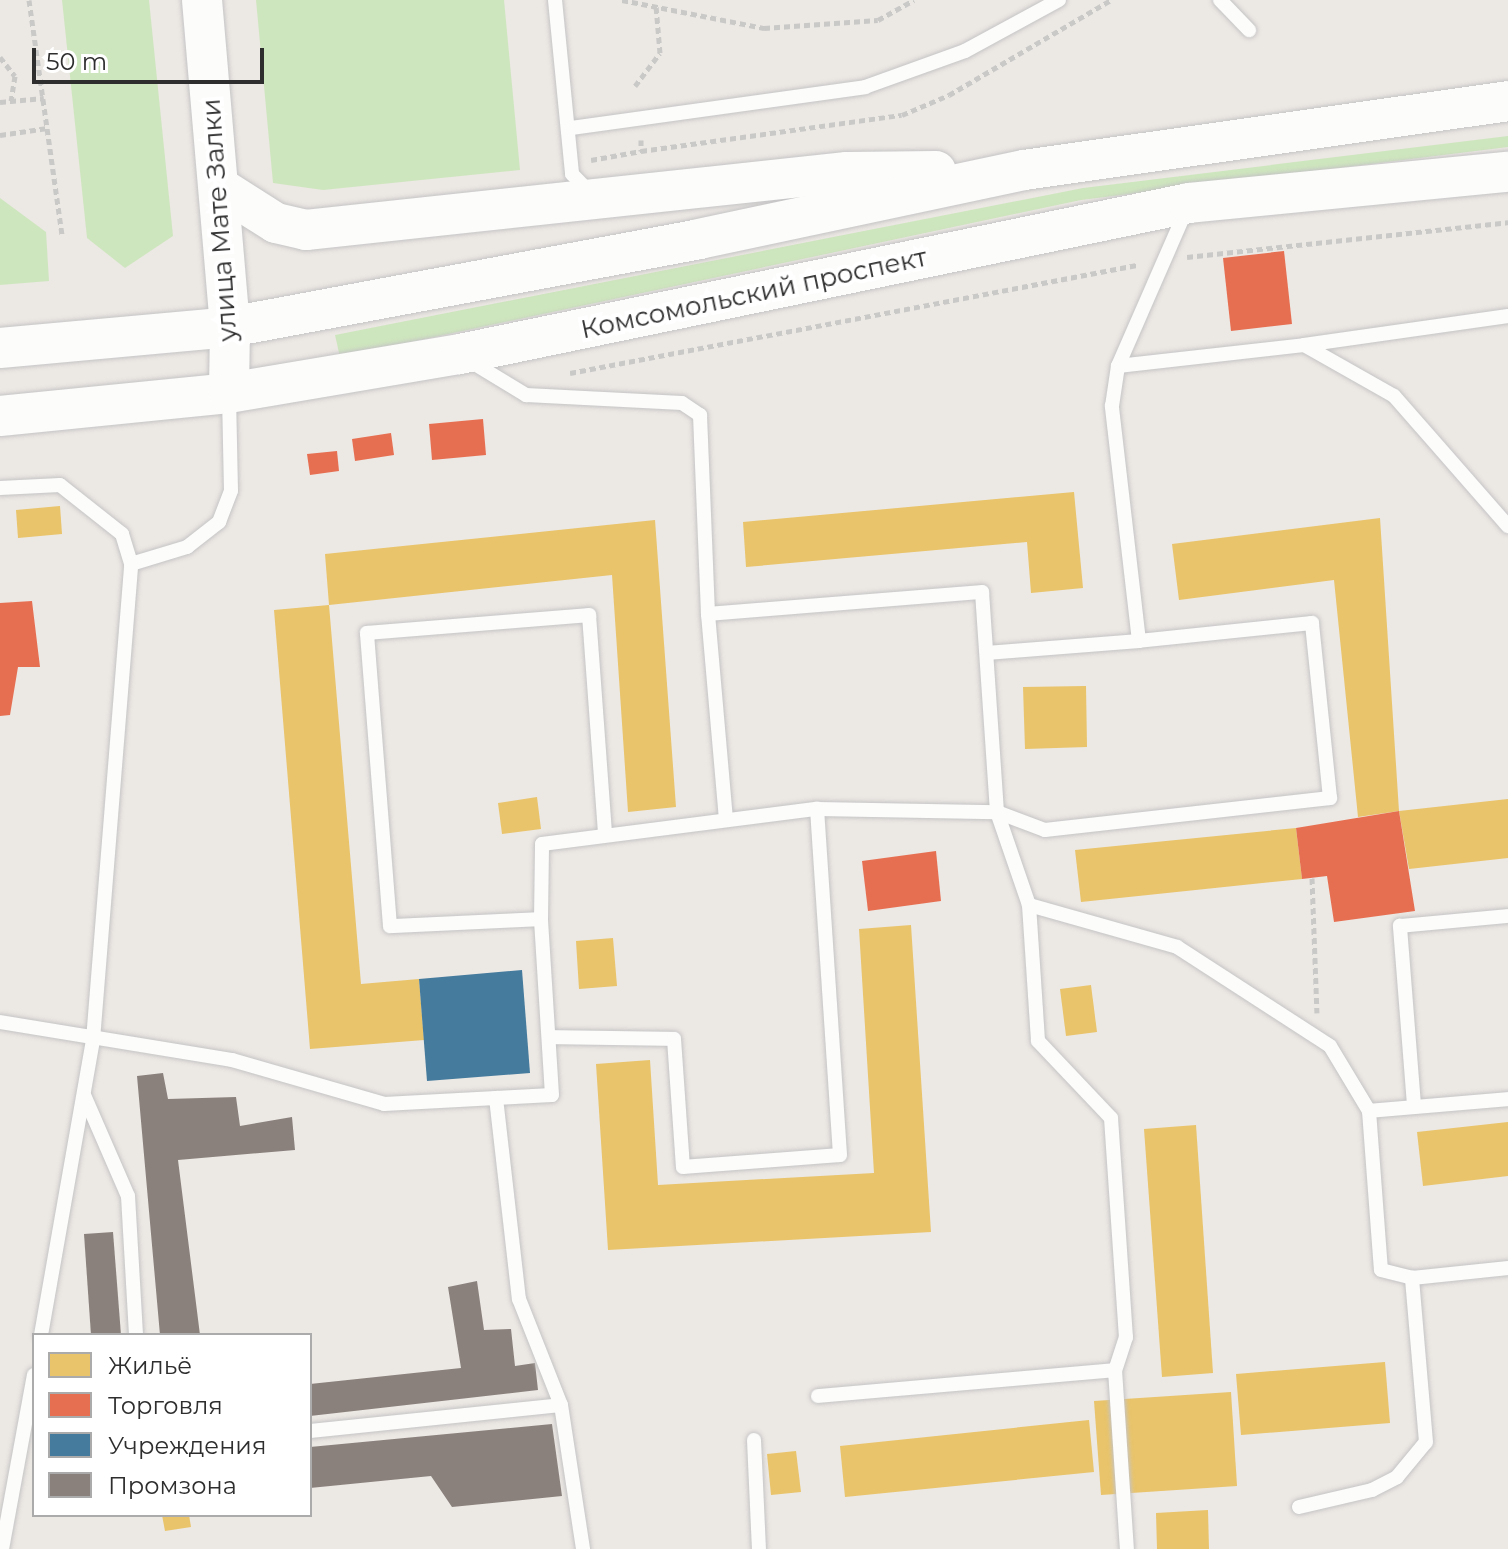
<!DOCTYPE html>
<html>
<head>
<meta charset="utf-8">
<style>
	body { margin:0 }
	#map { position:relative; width:1508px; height:1549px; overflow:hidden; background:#ece8e4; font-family:Montserrat,sans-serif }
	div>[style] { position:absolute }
	.green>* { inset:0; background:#cee6be }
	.homes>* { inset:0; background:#e9c46a }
	.shops>* { inset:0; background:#e76f51 }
	.public>* { inset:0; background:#457b9d }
	.industry>* { inset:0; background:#8a817c }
	.path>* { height:5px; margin-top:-2.5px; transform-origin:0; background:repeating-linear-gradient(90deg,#c9c9c8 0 6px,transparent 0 10px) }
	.roads { filter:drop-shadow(0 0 2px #c5c4c5) drop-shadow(0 0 2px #c5c4c5) }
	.lane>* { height:14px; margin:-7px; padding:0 7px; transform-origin:7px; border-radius:7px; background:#fcfcfb }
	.secondary>* { height:40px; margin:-20px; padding:0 20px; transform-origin:20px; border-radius:20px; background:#fcfcfb }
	span { translate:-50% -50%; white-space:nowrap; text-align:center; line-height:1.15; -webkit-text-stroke:8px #fff; paint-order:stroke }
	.street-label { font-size:26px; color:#2e2e2e }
	.legend { position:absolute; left:32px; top:1333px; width:280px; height:184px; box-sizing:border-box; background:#fff; border:2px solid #ababab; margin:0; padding:10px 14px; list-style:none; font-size:24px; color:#2e2e2e }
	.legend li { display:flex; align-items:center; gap:16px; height:40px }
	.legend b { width:40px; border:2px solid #ababab }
	.scale { position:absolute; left:32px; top:48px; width:232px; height:36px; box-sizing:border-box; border:4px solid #2e2e2e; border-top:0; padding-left:10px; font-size:24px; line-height:28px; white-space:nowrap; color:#2e2e2e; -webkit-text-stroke:6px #fff; paint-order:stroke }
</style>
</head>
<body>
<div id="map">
	<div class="green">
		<div style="clip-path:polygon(62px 0,149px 0,173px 236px,125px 268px,87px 238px)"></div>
		<div style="clip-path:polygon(256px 0,504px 0,520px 170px,323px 190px,273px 183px)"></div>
		<div style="clip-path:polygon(1508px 136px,1508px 147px,1081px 200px,340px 357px,335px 335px,1083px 188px)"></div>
		<div style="clip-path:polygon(0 198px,46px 232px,49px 281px,0 285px)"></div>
	</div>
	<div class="homes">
		<div style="clip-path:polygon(1074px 492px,1083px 588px,1031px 593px,1027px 542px,746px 567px,743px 522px)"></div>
		<div style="clip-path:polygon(60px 506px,62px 534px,18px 538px,16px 510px)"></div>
		<div style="clip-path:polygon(1380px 518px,1399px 811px,1358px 817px,1334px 580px,1179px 600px,1172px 544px)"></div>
		<div style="clip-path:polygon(655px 520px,676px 807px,628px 812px,612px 575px,329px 605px,325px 554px)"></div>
		<div style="clip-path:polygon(329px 605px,361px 984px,419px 979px,424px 1040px,310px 1049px,274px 610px)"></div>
		<div style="clip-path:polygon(1086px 686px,1087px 747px,1025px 749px,1023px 687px)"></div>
		<div style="clip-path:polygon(537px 797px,541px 829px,502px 834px,498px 803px)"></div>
		<div style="clip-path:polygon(1508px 799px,1508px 858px,1409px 869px,1399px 811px)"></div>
		<div style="clip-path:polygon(1296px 828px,1302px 879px,1081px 902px,1075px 850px)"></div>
		<div style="clip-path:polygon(911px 925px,931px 1232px,608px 1250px,596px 1064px,650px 1060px,658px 1185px,874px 1173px,859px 929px)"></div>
		<div style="clip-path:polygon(613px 938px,617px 986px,579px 989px,576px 941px)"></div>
		<div style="clip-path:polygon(1091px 985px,1097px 1032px,1066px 1036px,1060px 989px)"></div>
		<div style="clip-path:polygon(1508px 1122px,1508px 1176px,1423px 1186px,1417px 1132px)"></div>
		<div style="clip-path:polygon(1196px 1125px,1213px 1373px,1162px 1377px,1144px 1129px)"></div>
		<div style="clip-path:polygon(1385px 1362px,1390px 1423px,1241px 1435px,1236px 1374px)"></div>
		<div style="clip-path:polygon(1231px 1392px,1237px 1486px,1101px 1495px,1094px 1401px)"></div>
		<div style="clip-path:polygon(1089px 1420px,1094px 1472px,845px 1497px,840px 1446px)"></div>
		<div style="clip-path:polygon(796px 1451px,801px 1492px,771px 1495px,767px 1454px)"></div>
		<div style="clip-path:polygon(1208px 1510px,1209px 1549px,1157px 1549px,1156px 1513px)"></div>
		<div style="clip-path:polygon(162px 1515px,189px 1515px,191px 1527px,165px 1531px)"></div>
	</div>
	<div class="shops">
		<div style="clip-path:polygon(1284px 251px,1292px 324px,1231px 331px,1223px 258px)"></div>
		<div style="clip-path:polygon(483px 419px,486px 455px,432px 460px,429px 424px)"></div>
		<div style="clip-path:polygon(391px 433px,394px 455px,355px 461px,352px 439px)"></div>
		<div style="clip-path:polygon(337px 451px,339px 471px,310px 475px,307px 454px)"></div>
		<div style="clip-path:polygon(32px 601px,40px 667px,18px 667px,10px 715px,0 716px,0 603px)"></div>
		<div style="clip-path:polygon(1399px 811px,1415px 911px,1334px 922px,1327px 876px,1302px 879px,1296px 828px)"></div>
		<div style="clip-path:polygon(936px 851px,941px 901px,868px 911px,862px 861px)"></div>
	</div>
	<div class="public">
		<div style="clip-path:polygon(522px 970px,530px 1073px,427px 1081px,419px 979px)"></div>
	</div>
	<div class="industry">
		<div style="clip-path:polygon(163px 1073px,168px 1099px,236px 1097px,240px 1126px,292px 1117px,295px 1150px,178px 1160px,200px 1335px,160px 1335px,137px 1076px)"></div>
		<div style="clip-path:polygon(113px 1232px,121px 1335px,91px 1335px,84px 1234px)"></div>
		<div style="clip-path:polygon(477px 1281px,484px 1330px,511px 1329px,515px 1366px,535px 1363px,538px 1390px,310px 1416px,310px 1384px,461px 1368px,448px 1287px)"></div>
		<div style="clip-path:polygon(552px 1424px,562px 1496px,452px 1507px,431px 1476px,310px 1488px,310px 1447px)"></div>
	</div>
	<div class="path">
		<div style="left:29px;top:0;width:238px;rotate:82deg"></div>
		<div style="left:622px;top:0;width:145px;rotate:11.2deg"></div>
		<div style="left:764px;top:28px;width:114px;rotate:-4deg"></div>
		<div style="left:878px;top:20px;width:41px;rotate:-29.1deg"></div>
		<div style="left:0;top:57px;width:24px;rotate:52deg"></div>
		<div style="left:15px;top:76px;width:25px;rotate:99deg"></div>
		<div style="left:635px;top:86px;width:41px;rotate:-52.9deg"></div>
		<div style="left:660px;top:53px;width:48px;rotate:-94.8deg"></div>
		<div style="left:0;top:102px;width:44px;rotate:-5.2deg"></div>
		<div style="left:0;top:135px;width:48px;rotate:-8.5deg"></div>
		<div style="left:641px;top:140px;width:11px;rotate:90deg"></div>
		<div style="left:641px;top:151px;width:263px;rotate:-7.9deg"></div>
		<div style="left:902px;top:115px;width:51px;rotate:-23.1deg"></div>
		<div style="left:949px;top:95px;width:188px;rotate:-30.4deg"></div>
		<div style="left:591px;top:160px;width:51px;rotate:-10.2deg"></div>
		<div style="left:1187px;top:257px;width:323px;rotate:-6.2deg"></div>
		<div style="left:570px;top:373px;width:577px;rotate:-10.78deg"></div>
		<div style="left:1312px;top:878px;width:135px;rotate:87.9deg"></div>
	</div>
	<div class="roads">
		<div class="lane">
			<div style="left:555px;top:0;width:175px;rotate:84.4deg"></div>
			<div style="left:572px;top:174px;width:29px;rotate:46deg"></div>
			<div style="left:1220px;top:0;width:42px;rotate:46deg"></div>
			<div style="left:571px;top:128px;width:297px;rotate:-7.9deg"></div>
			<div style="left:865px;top:87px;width:106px;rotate:-19.8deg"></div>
			<div style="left:965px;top:51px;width:107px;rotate:-28.5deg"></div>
			<div style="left:1304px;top:345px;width:206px;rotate:-8.1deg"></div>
			<div style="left:470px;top:361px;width:66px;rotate:31.3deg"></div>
			<div style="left:526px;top:395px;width:156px;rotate:2.9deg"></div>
			<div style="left:682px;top:403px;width:22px;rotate:34deg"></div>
			<div style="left:700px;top:415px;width:199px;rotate:87.7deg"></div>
			<div style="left:708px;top:614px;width:206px;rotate:85deg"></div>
			<div style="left:1118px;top:366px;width:187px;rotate:-6.4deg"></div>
			<div style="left:1304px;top:345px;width:103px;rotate:29.5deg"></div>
			<div style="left:1394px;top:396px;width:173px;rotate:48.8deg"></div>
			<div style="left:0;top:488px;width:60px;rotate:-2.9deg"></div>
			<div style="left:60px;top:485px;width:79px;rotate:38.3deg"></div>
			<div style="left:122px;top:534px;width:31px;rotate:73deg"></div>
			<div style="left:708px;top:614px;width:275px;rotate:-4.6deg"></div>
			<div style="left:982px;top:592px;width:221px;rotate:86.1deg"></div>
			<div style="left:997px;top:812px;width:98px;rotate:71deg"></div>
			<div style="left:1029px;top:905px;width:154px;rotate:15.8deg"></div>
			<div style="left:1177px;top:947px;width:182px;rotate:32.9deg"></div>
			<div style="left:1330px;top:1046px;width:76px;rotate:59deg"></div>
			<div style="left:1369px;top:1111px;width:159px;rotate:85.7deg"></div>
			<div style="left:1381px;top:1270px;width:32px;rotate:14deg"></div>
			<div style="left:1412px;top:1278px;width:97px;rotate:-5.9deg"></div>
			<div style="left:987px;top:653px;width:152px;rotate:-4.5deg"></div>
			<div style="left:1139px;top:641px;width:237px;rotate:-96.6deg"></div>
			<div style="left:1112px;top:406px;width:40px;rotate:-81.5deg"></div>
			<div style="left:1118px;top:366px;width:170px;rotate:-66.4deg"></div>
			<div style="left:1029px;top:905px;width:136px;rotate:86.2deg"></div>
			<div style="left:1038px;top:1041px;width:106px;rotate:46.5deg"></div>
			<div style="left:1111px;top:1118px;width:220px;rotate:86.1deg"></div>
			<div style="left:1126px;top:1337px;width:35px;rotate:108deg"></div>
			<div style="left:1115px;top:1370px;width:179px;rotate:86.2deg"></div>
			<div style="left:541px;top:919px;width:151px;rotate:177.3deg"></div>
			<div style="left:390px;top:926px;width:294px;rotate:-94.5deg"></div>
			<div style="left:367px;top:633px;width:223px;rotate:-4.6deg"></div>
			<div style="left:589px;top:615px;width:218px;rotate:85.8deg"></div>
			<div style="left:0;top:1022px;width:235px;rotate:9.3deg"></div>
			<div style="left:232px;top:1060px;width:158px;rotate:16.1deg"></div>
			<div style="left:384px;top:1104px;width:168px;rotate:-3.1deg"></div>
			<div style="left:552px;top:1095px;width:176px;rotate:-93.6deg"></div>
			<div style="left:541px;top:919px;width:75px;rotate:-89.2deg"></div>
			<div style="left:542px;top:844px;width:277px;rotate:-7.3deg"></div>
			<div style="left:817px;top:809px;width:180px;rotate:1deg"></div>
			<div style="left:997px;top:812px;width:51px;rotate:20.6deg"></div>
			<div style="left:1045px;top:830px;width:287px;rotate:-6.4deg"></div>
			<div style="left:1330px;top:798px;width:176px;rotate:-95.9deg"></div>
			<div style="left:1312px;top:623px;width:174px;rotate:174.1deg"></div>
			<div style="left:550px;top:1037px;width:124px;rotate:0.9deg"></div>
			<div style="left:674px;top:1039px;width:128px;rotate:86deg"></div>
			<div style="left:683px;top:1167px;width:157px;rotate:-4.4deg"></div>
			<div style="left:840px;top:1155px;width:347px;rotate:-93.8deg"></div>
			<div style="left:84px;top:1095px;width:110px;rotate:66.5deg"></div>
			<div style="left:128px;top:1196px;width:139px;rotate:86.7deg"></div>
			<div style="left:496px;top:1098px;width:202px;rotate:83.5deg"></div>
			<div style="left:519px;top:1299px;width:114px;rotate:68.4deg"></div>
			<div style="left:561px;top:1405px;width:146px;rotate:81.3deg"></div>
			<div style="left:1414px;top:1105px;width:180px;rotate:-94.5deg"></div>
			<div style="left:1400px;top:926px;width:108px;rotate:-5.3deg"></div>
			<div style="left:1369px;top:1111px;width:140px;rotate:-4.9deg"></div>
			<div style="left:41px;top:1335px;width:300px;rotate:-80deg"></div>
			<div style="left:93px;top:1040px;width:478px;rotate:-85.4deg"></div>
			<div style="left:131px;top:564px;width:59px;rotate:-16.9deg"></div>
			<div style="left:187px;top:547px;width:41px;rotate:-38deg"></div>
			<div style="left:219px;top:522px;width:33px;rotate:-69deg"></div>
			<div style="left:231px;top:491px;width:94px;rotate:-91.2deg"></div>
			<div style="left:818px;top:1396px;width:298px;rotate:-5deg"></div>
			<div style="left:310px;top:1431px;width:252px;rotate:-5.9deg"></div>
			<div style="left:754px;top:1440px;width:109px;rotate:87.4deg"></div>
			<div style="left:1299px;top:1507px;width:75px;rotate:-13.1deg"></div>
			<div style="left:1372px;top:1490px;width:28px;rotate:-27deg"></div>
			<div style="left:1397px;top:1477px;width:45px;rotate:-50.4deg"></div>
			<div style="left:1426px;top:1442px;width:165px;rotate:-94.9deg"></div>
			<div style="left:2px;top:1549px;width:177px;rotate:-79.6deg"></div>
		</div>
		<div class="secondary">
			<div style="left:202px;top:0;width:328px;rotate:85.1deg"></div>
			<div style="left:230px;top:327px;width:66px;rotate:90.9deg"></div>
			<div style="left:219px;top:187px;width:67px;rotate:32.3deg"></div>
			<div style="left:276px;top:223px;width:31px;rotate:13deg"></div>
			<div style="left:306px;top:230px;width:544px;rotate:-6.12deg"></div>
			<div style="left:847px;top:172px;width:89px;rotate:-0.6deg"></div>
			<div style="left:0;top:348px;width:231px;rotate:-5.2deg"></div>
			<div style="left:230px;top:327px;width:477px;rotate:-10.6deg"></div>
			<div style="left:699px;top:239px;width:332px;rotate:-12deg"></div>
			<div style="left:1024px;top:170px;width:489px;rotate:-8.1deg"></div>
			<div style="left:0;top:416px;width:230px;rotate:-5.7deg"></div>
			<div style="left:229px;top:393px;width:234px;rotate:-9.6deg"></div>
			<div style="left:460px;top:354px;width:744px;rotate:-11.7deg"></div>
			<div style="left:1189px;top:203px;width:321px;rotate:-5.6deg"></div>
		</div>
	</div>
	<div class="street-label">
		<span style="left:220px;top:220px;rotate:-94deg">улица Мате Залки</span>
		<span style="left:754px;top:294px;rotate:-12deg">Комсомольский проспект</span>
	</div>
	<ul class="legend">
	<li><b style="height:22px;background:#e9c46a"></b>Жильё</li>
	<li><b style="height:22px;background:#e76f51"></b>Торговля</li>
	<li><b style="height:22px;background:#457b9d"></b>Учреждения</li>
	<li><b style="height:22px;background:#8a817c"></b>Промзона</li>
	</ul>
	<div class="scale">50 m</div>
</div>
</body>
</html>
